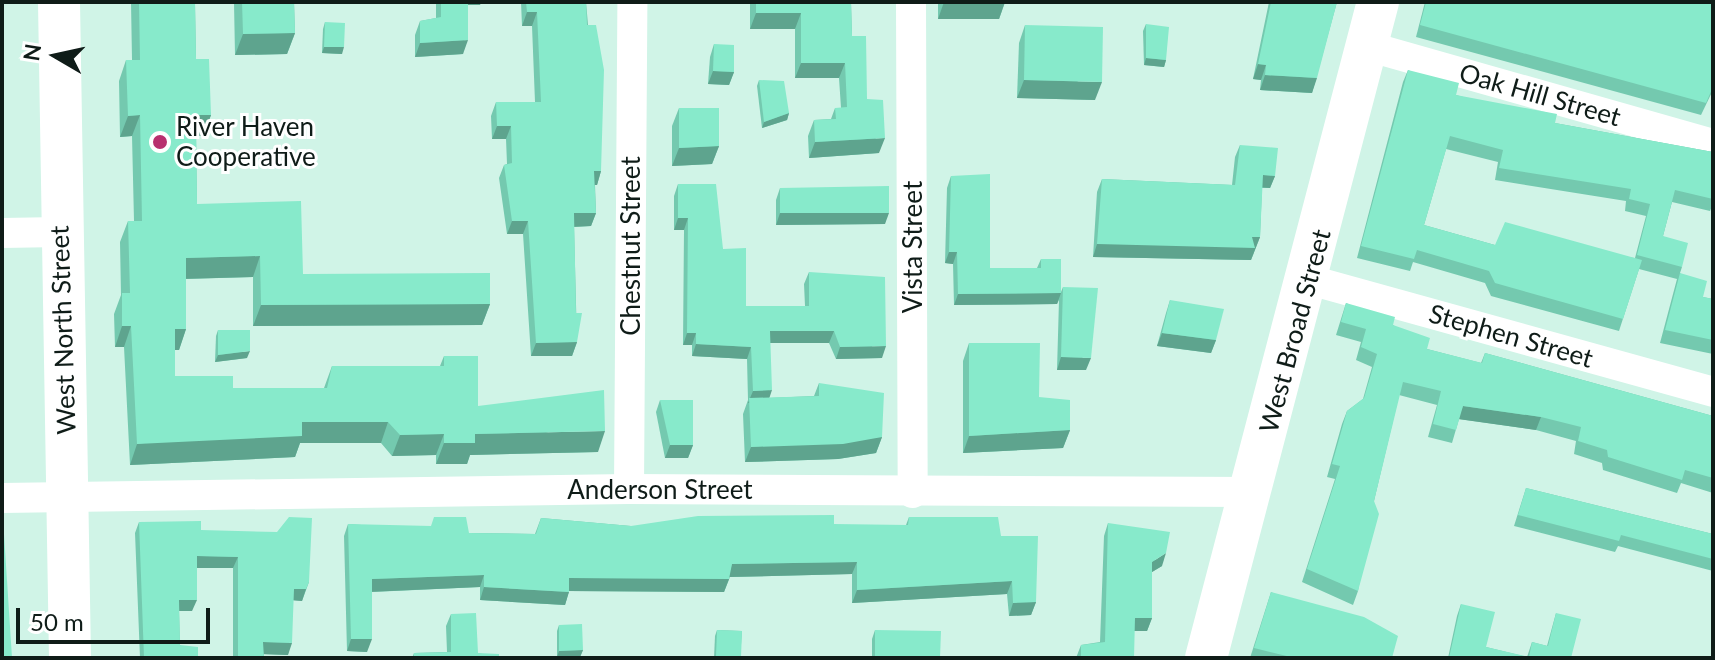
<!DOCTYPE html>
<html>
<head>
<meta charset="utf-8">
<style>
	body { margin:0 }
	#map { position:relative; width:1715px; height:660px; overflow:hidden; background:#d0f4e7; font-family:Lato,sans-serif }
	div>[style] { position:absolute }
	.street>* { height:30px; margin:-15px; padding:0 15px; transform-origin:15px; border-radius:15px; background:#fff }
	.secondary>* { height:42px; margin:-21px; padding:0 21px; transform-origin:21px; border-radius:21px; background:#fff }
	.wall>* { inset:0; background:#74c9af }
	.shaded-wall>* { inset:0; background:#5ea48e }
	.building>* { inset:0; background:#87eacb }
	.dots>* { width:22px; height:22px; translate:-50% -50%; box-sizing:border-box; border:4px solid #fff; border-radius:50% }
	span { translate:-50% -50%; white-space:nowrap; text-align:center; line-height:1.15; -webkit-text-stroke:6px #fff; paint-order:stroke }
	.street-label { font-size:26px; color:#0f1c18 }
	.poi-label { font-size:26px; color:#0f1c18 }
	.left { translate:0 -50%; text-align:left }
	.frame { position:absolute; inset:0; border:4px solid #0f1c18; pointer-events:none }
	.north { position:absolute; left:16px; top:16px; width:80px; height:80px; -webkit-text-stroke:6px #fff; paint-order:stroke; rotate:279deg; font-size:22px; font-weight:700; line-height:32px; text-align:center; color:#0f1c18 }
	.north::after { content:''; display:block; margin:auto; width:28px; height:36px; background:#0f1c18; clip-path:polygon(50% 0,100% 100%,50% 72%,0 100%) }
	.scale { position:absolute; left:16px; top:608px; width:194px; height:36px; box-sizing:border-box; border:4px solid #0f1c18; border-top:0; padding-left:10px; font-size:24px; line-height:28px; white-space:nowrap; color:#0f1c18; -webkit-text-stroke:6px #fff; paint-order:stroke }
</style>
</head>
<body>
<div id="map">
	<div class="street">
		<div style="left:911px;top:2px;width:491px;rotate:89.8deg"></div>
		<div style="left:1367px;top:46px;width:360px;rotate:15.8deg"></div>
		<div style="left:2px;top:233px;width:58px;rotate:-1deg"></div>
		<div style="left:1310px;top:280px;width:418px;rotate:15.5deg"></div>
		<div style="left:629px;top:489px;width:487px;rotate:-89.6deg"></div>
		<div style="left:2px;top:498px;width:627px;rotate:-0.82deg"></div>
		<div style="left:629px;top:489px;width:624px;rotate:0.28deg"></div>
	</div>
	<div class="secondary">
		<div style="left:59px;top:2px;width:656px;rotate:89.04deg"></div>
		<div style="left:1206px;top:658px;width:678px;rotate:-75.31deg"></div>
	</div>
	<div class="wall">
		<div style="clip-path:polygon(131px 2px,294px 2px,295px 33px,287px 54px,235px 55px,234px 3px,195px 4px,196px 59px,211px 115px,203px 136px,196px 136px,197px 204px,303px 274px,490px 304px,482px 325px,253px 326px,253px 277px,186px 279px,186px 329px,179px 350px,175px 350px,175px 376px,233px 388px,324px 388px,332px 366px,440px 366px,444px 356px,478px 406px,598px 452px,470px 455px,467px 464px,436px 464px,436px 455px,392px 456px,381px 443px,300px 443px,295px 457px,130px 465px,124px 347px,115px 347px,114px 314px,121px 295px,120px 242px,128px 221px,134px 221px,132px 136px,120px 137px,119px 81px,126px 60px,132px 60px)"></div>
		<div style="clip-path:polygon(436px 2px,481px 2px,480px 5px,468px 5px,463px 54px,415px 57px,415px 35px,420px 21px,436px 18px)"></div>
		<div style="clip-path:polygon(521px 2px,586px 2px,601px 171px,597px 185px,595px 185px,596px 213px,591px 226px,574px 227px,577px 342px,572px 356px,531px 356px,523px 234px,507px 234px,499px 178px,504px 165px,507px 164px,506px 139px,492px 139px,491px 116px,496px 102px,535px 102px,532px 26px,522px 26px)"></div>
		<div style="clip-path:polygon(750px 2px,851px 2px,852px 36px,879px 153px,809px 158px,808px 136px,814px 120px,831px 119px,835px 108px,841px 108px,839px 78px,795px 78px,795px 29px,750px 29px)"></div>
		<div style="clip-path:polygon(938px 2px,1005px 2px,999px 19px,938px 19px)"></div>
		<div style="clip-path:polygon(1269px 2px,1337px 2px,1312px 93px,1260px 90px,1261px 80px,1253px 79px)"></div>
		<div style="clip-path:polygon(1425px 2px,1713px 2px,1713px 90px,1701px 115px,1416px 37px)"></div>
		<div style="clip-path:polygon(325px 22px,342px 54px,322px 53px,323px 29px)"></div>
		<div style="clip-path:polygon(1146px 24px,1166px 60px,1164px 67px,1144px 65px,1143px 31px)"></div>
		<div style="clip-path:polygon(1025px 25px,1095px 100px,1017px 98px,1019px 43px)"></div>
		<div style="clip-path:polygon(714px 44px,734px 72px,729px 85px,708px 84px,710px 57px)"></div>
		<div style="clip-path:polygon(evenodd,1408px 70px,1456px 95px,1555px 123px,1713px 152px,1713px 204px,1710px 211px,1672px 202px,1663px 236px,1682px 267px,1680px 273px,1703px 297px,1713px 299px,1713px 354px,1660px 343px,1677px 279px,1639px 269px,1619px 331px,1491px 296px,1485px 283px,1413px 262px,1410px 271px,1357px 258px,1403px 82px,1408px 70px,1446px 149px,1498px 162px,1495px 180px,1626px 201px,1625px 211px,1646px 216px,1635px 258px,1495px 245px,1424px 225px,1446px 149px)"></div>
		<div style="clip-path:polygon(759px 80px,789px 113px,787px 120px,762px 128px,757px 86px)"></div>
		<div style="clip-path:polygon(679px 108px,719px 146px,712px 164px,672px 166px,672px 126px)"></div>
		<div style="clip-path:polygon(1240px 145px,1275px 176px,1270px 188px,1262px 188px,1260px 237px,1251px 260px,1093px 257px,1097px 192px,1102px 179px,1232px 185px,1235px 157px)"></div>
		<div style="clip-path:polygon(951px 176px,990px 268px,1037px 268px,1041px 259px,1061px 292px,1063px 287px,1086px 370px,1057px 370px,1059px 300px,1057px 304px,954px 305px,953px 264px,945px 263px,947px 188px)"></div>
		<div style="clip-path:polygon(678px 184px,723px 249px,746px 306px,805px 306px,804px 284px,809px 272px,882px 358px,836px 359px,829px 343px,770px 343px,769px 398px,814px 396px,819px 383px,882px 437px,876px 453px,838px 459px,745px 462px,743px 414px,748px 400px,747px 359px,692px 356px,692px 345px,683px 345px,684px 230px,674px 230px,674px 196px)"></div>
		<div style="clip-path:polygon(780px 188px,885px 224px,776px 225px,776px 200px)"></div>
		<div style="clip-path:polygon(1170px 300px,1216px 340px,1211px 353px,1157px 346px,1166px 313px)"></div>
		<div style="clip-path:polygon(1346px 303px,1393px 325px,1427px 349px,1481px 363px,1485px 353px,1713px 416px,1713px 493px,1681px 483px,1677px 493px,1603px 470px,1602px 463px,1574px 454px,1576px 441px,1536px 430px,1459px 419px,1452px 443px,1428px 437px,1437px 405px,1399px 395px,1374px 501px,1358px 591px,1353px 605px,1302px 582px,1335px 479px,1327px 477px,1342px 424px,1347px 411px,1363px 399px,1372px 367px,1356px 360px,1361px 342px,1336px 335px)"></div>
		<div style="clip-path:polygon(218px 330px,247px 358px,215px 362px,216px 336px)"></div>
		<div style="clip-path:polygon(969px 343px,1070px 430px,1063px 448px,963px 453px,963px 361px)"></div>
		<div style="clip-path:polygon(660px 400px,693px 445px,688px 458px,665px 458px,656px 412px)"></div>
		<div style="clip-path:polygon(1526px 488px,1713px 534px,1713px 571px,1618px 546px,1615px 552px,1514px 526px)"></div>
		<div style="clip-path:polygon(909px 517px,1001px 536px,1036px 602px,1031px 615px,1009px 616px,1007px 594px,852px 603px,852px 574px,730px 577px,724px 592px,569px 591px,565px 605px,480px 600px,480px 587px,372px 592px,367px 652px,347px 651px,344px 536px,348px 524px,469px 533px,535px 534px,541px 518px,631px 526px,906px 525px)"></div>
		<div style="clip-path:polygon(139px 522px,201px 530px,309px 582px,302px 601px,293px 600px,288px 655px,264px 654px,264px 658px,233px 658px,233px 568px,197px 568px,192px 611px,179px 611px,180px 645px,198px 658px,140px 658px,135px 533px)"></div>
		<div style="clip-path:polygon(1108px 523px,1162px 566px,1152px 572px,1152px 618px,1147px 631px,1134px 631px,1134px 658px,1076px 658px,1081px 645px,1100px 642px,1104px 536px)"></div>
		<div style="clip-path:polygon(1271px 592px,1392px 658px,1250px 658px)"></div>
		<div style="clip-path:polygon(1461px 604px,1486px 647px,1527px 657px,1532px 642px,1547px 646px,1556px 613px,1571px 658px,1448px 658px,1457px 616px)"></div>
		<div style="clip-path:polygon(451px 614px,478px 653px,499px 658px,412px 658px,414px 653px,447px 652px,446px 626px)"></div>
		<div style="clip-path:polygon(559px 625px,583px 650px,580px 657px,557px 657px,557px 631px)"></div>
		<div style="clip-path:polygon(717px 630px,742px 631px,740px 658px,714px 658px,715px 636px)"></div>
		<div style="clip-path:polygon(875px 630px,940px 658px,872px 658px,872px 639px)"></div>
	</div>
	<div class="shaded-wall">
		<div style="clip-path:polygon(187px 2px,235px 2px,187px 4px)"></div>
		<div style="clip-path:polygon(464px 2px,481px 2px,480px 5px,463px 5px)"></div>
		<div style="clip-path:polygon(944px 2px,1005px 2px,999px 19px,938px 19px)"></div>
		<div style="clip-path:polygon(527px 12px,537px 12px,532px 26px,522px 26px)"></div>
		<div style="clip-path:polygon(756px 13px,801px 13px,795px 29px,750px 29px)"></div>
		<div style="clip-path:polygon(295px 33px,287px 54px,235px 55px,243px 34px)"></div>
		<div style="clip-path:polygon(468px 40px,463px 54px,415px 57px,420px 43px)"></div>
		<div style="clip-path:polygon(324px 47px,344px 47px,342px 54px,322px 53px)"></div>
		<div style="clip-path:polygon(1146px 58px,1166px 60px,1164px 67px,1144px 65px)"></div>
		<div style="clip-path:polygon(801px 63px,845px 63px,839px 78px,795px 78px)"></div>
		<div style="clip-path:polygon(1258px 64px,1266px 65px,1261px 80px,1253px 79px)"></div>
		<div style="clip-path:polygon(713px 71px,734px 72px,729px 85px,708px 84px)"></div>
		<div style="clip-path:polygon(1265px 75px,1317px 78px,1312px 93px,1260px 90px)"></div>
		<div style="clip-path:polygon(1024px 80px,1102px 82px,1095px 100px,1017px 98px)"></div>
		<div style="clip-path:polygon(789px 113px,787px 120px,762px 128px,764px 122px)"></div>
		<div style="clip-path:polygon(140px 115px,132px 136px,120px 137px,128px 116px)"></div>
		<div style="clip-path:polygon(196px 115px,211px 115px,203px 136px,188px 136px)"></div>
		<div style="clip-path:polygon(497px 126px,511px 126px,506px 139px,492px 139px)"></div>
		<div style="clip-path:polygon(885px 138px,879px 153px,809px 158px,815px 142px)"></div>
		<div style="clip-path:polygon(719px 146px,712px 164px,672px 166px,679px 148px)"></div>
		<div style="clip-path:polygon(594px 171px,601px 171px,597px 185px,590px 185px)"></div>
		<div style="clip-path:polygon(1263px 175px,1275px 176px,1270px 188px,1258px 187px)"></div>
		<div style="clip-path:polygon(574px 213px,596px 213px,591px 226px,569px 227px)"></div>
		<div style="clip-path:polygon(780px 213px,889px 213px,885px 224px,776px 225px)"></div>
		<div style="clip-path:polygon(678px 218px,688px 218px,684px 230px,674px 230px)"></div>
		<div style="clip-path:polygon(512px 221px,528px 221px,523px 234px,507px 234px)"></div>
		<div style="clip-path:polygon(1252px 237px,1260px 237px,1251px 260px,1093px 257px,1097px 244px)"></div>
		<div style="clip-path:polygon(949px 252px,957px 252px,953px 264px,945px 263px)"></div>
		<div style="clip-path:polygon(260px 256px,253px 277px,178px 279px,186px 258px)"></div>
		<div style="clip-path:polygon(1061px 293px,1057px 304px,954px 305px,958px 294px)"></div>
		<div style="clip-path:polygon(490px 304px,482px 325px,253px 326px,261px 305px)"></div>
		<div style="clip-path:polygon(122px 326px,131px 326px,124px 347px,115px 347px)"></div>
		<div style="clip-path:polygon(175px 329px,186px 329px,179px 350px,167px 350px)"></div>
		<div style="clip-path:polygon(770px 331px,834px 331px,829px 343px,765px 343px)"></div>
		<div style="clip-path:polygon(687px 333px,696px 333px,692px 345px,683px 345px)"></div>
		<div style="clip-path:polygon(1162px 333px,1216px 340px,1211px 353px,1157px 346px)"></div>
		<div style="clip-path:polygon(577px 342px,572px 356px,531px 356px,536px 343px)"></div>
		<div style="clip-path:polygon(696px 344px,751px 347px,747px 359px,692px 356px)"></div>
		<div style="clip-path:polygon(886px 346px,882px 358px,836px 359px,840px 347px)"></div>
		<div style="clip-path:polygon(250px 351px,247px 358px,215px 362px,218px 355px)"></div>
		<div style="clip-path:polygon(1061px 357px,1091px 358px,1086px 370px,1057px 370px)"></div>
		<div style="clip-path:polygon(772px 390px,768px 402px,748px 403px,753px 391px)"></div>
		<div style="clip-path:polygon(1463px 406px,1541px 417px,1536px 430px,1458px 419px)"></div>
		<div style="clip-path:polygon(302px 422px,388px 422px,381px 443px,300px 443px,295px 457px,130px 465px,137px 444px)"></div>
		<div style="clip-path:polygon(1070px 430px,1063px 448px,963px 453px,969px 436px)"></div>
		<div style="clip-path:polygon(605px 431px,598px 452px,470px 455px,467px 464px,436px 464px,444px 443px,475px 434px)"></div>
		<div style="clip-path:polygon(444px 434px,436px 455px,392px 456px,400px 435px)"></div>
		<div style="clip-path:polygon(882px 437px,876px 453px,838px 459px,745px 462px,751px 447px)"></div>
		<div style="clip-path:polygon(670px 445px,693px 445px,688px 458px,665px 458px)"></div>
		<div style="clip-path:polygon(1166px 553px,1162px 566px,1147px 575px,1152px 562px)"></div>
		<div style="clip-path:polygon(197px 556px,238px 557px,233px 568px,193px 568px)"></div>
		<div style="clip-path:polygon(857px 562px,852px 574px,728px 577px,732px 564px)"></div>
		<div style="clip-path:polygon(484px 575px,480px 587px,367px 592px,372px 579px)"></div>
		<div style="clip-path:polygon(569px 578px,729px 579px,724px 592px,565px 591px)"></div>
		<div style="clip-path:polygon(1012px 581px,1007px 594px,852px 603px,857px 590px)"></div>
		<div style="clip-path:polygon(484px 587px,569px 592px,565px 605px,480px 600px)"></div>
		<div style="clip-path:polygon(294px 589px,306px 589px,302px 601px,289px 600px)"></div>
		<div style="clip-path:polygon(179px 600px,197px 600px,192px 611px,175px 611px)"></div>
		<div style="clip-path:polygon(1036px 602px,1031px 615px,1009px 616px,1013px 603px)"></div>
		<div style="clip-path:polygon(1135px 618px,1152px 618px,1147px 631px,1130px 631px)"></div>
		<div style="clip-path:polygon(351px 639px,372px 639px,367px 652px,347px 651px)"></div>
		<div style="clip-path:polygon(263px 642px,292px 643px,288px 655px,259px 654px)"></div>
		<div style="clip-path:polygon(583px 650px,580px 657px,557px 657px,559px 651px)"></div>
		<div style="clip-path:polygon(716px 656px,741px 657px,715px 658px)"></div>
	</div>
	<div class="building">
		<div style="clip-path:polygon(139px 2px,195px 2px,196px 59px,209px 59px,211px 115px,196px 115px,197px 204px,301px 201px,303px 274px,490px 273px,490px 304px,261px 305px,260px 256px,186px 258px,186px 329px,175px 329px,175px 376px,233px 376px,233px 388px,327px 388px,332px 366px,444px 366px,444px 356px,478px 356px,478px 406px,604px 390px,605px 431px,475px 434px,475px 443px,444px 443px,444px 434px,400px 435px,388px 422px,302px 422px,302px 436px,137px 444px,131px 326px,122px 326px,122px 293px,130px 293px,128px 221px,142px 221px,140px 115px,128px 116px,126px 60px,140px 60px)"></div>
		<div style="clip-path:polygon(242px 2px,294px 2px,295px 33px,243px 34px)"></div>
		<div style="clip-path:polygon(441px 2px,468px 2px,468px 40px,420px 43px,420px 21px,441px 17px)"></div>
		<div style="clip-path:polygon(526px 2px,586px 2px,587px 25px,596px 25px,604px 70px,601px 171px,594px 171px,596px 213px,574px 213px,576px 313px,582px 313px,577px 342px,536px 343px,528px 221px,512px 221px,504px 165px,512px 163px,511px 126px,497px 126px,496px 102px,541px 102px,537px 12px,527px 12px)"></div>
		<div style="clip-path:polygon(756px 2px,851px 2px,852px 36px,866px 36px,867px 99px,883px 100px,885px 138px,815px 142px,814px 120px,836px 119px,835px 108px,847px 107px,845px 63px,801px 63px,801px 13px,756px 13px)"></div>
		<div style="clip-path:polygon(1271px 2px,1337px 2px,1317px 78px,1265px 75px,1266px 65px,1258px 64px)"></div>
		<div style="clip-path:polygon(1426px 2px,1713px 2px,1713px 87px,1706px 103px,1420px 25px)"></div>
		<div style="clip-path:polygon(325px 22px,345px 23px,344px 47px,324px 47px)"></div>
		<div style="clip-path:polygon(1146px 24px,1169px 27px,1166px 60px,1146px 58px)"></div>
		<div style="clip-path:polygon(1025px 25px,1103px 27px,1102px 82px,1024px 80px)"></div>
		<div style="clip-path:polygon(714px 44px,734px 45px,734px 72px,713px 71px)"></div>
		<div style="clip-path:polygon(1408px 70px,1459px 83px,1456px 95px,1557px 114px,1555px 123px,1713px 152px,1713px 199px,1675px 190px,1663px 236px,1688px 243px,1682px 267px,1637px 255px,1650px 204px,1629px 199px,1631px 189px,1499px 168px,1503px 150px,1450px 136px,1424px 225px,1495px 245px,1505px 222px,1642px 260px,1623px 319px,1495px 283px,1489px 271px,1417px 250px,1414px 259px,1361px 246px)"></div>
		<div style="clip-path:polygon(759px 80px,784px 81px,789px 113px,764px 122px)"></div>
		<div style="clip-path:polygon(679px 108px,719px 108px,719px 146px,679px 148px)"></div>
		<div style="clip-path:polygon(1240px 145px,1278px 148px,1275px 176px,1263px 175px,1260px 237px,1252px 237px,1255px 248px,1097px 244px,1102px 179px,1235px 185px)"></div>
		<div style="clip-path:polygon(990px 174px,990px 268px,1041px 268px,1041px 259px,1061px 259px,1061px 293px,958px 294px,957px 252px,949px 252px,951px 176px)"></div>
		<div style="clip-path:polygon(678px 184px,716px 184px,723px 249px,746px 248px,746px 306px,809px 306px,809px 272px,885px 277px,886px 346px,840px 347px,834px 331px,770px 331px,772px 390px,753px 391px,751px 347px,696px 344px,696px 333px,687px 333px,688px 218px,678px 218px)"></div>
		<div style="clip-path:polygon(889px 186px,889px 213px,780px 213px,780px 188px)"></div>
		<div style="clip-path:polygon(1680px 273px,1707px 281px,1703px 297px,1713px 299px,1713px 340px,1665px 330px)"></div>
		<div style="clip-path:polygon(1063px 287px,1098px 288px,1091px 358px,1061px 357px)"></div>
		<div style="clip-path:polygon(1170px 300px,1224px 309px,1216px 340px,1162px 333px)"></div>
		<div style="clip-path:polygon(1346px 303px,1395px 317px,1393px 325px,1430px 338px,1427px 349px,1482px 363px,1485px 353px,1713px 416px,1713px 478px,1685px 470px,1682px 480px,1608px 457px,1607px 450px,1578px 441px,1581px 427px,1541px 417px,1463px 406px,1456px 430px,1433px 424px,1441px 391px,1403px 382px,1374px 501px,1379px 514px,1358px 591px,1307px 569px,1340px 466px,1332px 464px,1347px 411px,1364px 398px,1377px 354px,1361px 347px,1366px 329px,1341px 322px)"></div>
		<div style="clip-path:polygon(218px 330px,250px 330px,250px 351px,218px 355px)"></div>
		<div style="clip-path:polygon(969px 343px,1040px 343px,1039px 397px,1070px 400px,1070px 430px,969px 436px)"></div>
		<div style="clip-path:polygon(819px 383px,884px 393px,882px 437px,843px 444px,751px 447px,749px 398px,819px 396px)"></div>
		<div style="clip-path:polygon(660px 400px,693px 400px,693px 445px,670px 445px)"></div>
		<div style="clip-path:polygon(1526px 488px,1713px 534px,1713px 559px,1621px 535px,1619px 541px,1518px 515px)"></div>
		<div style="clip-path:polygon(834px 515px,834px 524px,908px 525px,909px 517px,998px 517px,1001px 536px,1038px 536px,1036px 602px,1013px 603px,1012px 581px,857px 590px,857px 562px,732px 564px,729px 579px,569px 578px,569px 592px,484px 587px,484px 575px,372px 579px,372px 639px,351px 639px,348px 524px,431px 526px,434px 517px,466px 517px,469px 533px,536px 534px,541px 518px,631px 526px,698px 516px)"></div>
		<div style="clip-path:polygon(289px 517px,312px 518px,309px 582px,306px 589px,294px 589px,292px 643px,263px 642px,264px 658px,238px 658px,238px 557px,197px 556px,197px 600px,179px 600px,180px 645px,198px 647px,198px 658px,144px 658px,139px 522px,201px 521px,201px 530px,277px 532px)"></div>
		<div style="clip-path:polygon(1108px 523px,1170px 532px,1166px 553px,1152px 562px,1152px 618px,1135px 618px,1134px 658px,1081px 658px,1081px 645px,1105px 642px)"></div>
		<div style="clip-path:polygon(4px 534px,12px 658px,2px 658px,2px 535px)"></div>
		<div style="clip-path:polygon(1271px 592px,1364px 617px,1398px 636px,1392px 658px,1295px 658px,1254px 648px)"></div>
		<div style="clip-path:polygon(1461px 604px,1495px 612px,1486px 647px,1529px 657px,1532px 642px,1548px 646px,1556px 613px,1581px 619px,1571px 658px,1449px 658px)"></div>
		<div style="clip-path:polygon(476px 613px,478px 653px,499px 654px,499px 658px,414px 658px,414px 653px,451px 652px,451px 614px)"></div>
		<div style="clip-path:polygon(582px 624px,583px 650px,559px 651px,559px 625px)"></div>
		<div style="clip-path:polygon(717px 630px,742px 631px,741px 657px,716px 656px)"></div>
		<div style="clip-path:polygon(875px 630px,941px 631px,940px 658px,875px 658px)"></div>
	</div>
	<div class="dots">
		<div style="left:160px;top:142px;background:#b8306f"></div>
	</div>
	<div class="street-label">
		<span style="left:1540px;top:95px;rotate:16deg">Oak Hill Street</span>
		<span style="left:631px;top:246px;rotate:-90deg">Chestnut Street</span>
		<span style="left:913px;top:247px;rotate:-90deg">Vista Street</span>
		<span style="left:63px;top:330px;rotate:-92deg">West North Street</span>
		<span style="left:1295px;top:331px;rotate:-75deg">West Broad Street</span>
		<span style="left:1511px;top:336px;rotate:16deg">Stephen Street</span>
		<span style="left:660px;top:490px">Anderson Street</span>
	</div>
	<div class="poi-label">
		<span class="left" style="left:176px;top:142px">River Haven<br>Cooperative</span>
	</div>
	<div class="frame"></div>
	<div class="north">N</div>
	<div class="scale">50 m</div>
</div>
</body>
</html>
